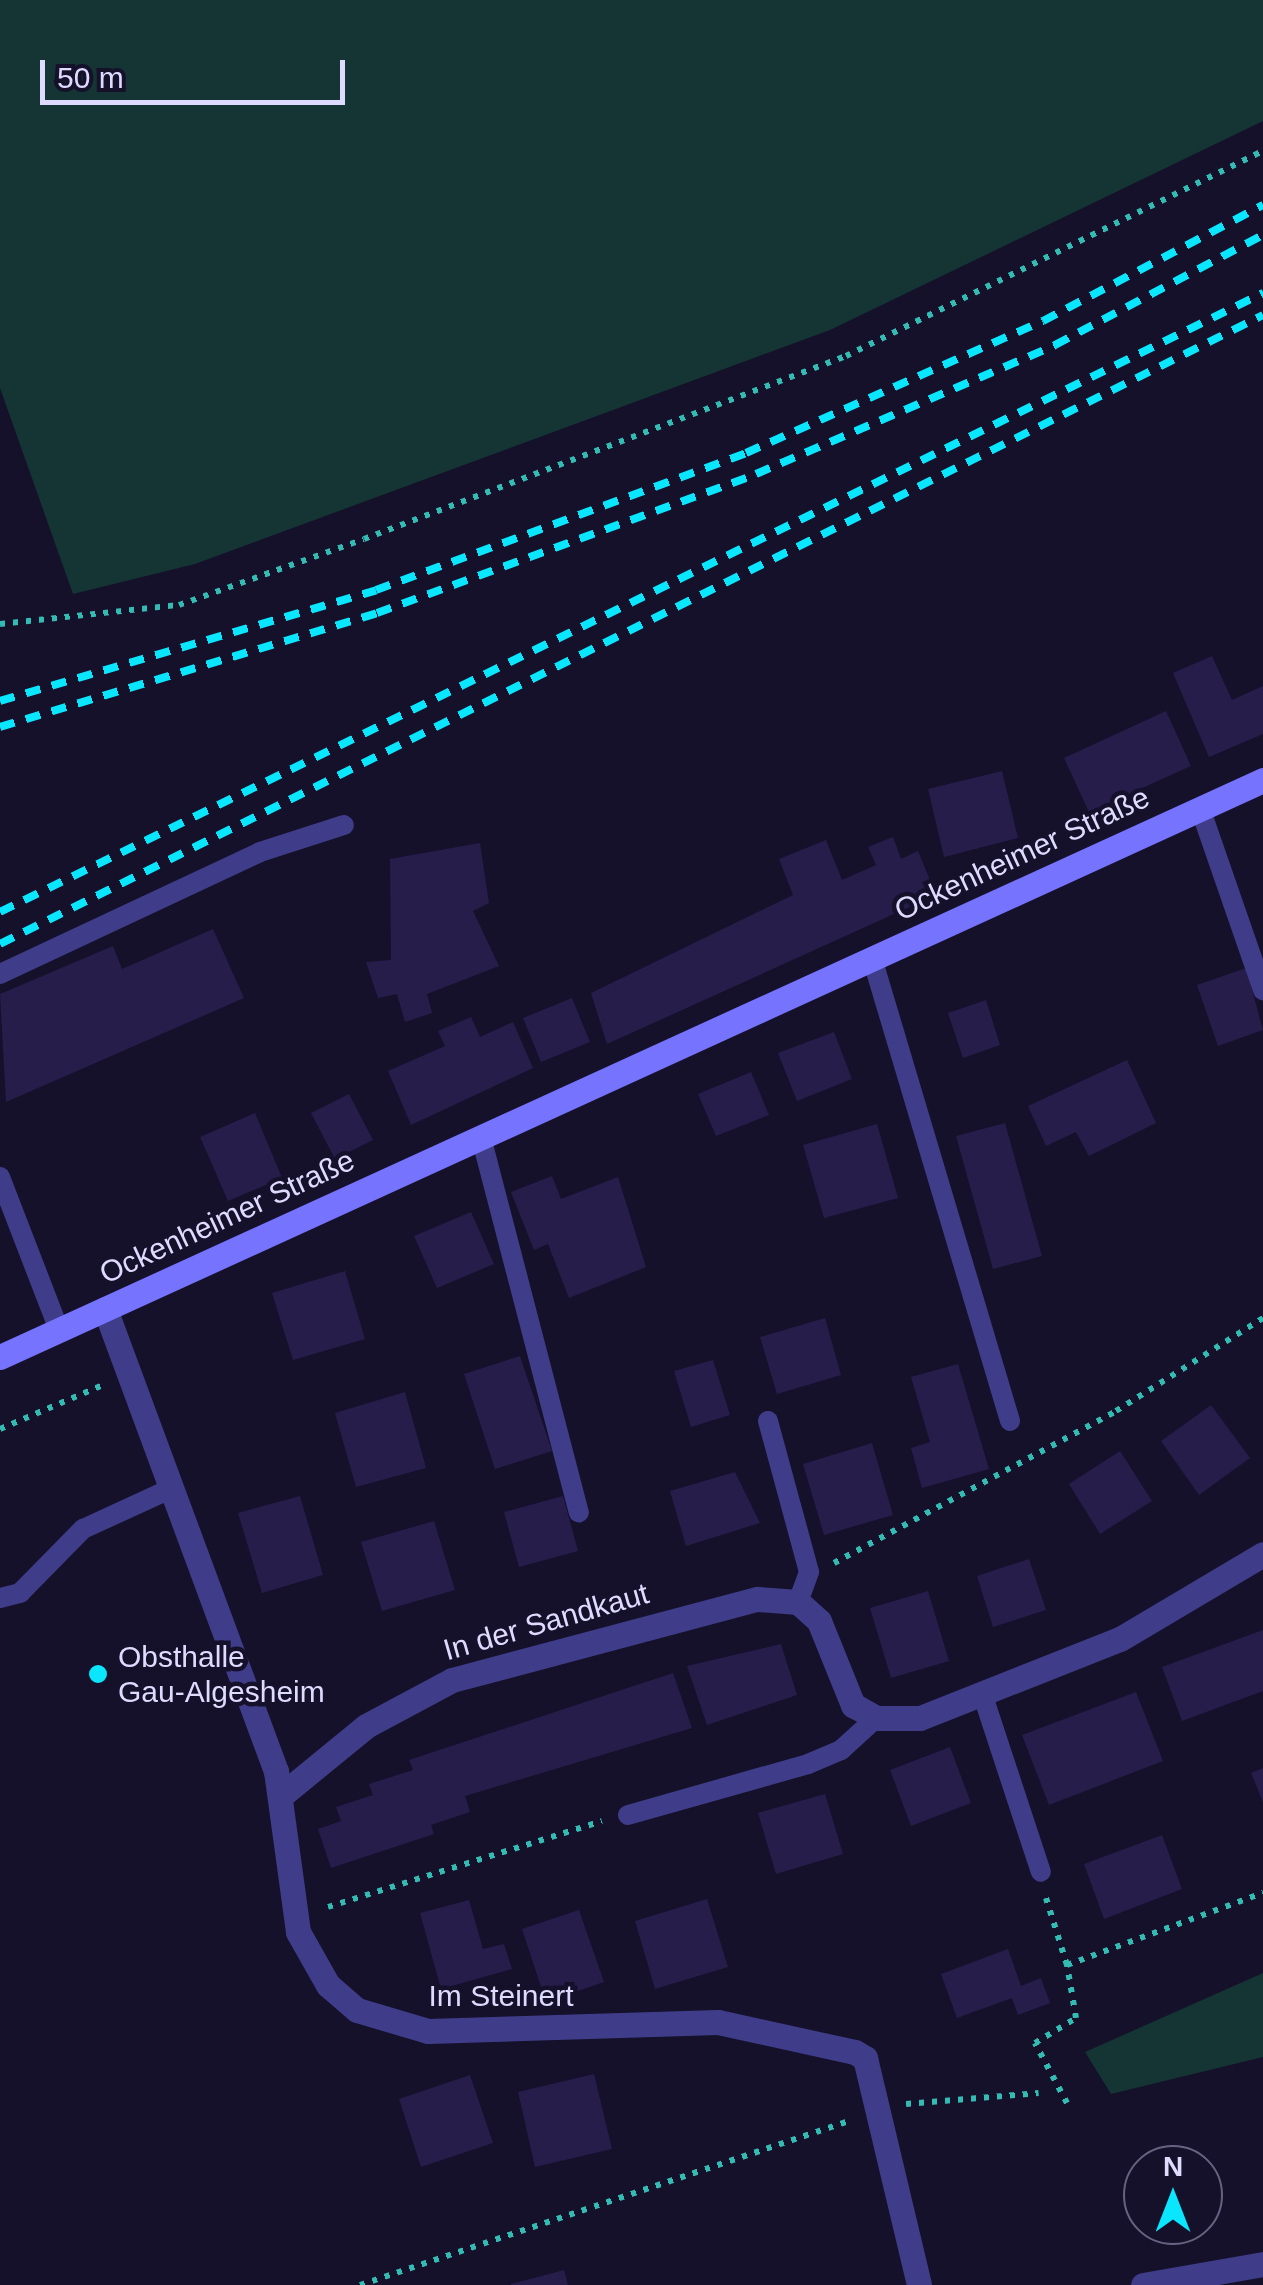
<!DOCTYPE html>
<html>
<head>
<meta charset="utf-8">
<style>
	body { margin:0 }
	#map { position:relative; width:1263px; height:2285px; overflow:hidden; background:#15112b; font-family:Helvetica,sans-serif }
	div>[style] { position:absolute }
	.green>* { inset:0; background:#143533 }
	.building>* { inset:0; background:#261d4b }
	.path>* { height:6px; margin-top:-3px; transform-origin:0; background:repeating-linear-gradient(90deg,#32bcb3 0 5px,transparent 0 13px) }
	.lane>* { height:20px; margin:-10px; padding:0 10px; transform-origin:10px; border-radius:10px; background:#3f3d89 }
	.street>* { height:25px; margin:-12.5px; padding:0 12.5px; transform-origin:12.5px; border-radius:12.5px; background:#3f3d89 }
	.secondary>* { height:25px; margin:-12.5px; padding:0 12.5px; transform-origin:12.5px; border-radius:12.5px; background:#7673fe }
	.rail>* { height:8px; margin-top:-4px; transform-origin:0; background:repeating-linear-gradient(90deg,#09e6fd 0 15px,transparent 0 27px) }
	.dots>* { width:28px; height:28px; translate:-50% -50%; box-sizing:border-box; border:5px solid #15112b; border-radius:50% }
	span { translate:-50% -50%; white-space:nowrap; text-align:center; line-height:1.15; -webkit-text-stroke:9px #15112b; paint-order:stroke }
	.street-label { font-size:30px; color:#dfdbff }
	.poi-label { font-size:30px; color:#dfdbff }
	.left { translate:0 -50%; text-align:left }
	.north { position:absolute; left:1123px; top:2145px; width:100px; height:100px; box-sizing:border-box; background:#15112b; border:2px solid #666280; border-radius:50%; rotate:0deg; font-size:28px; font-weight:700; line-height:40px; text-align:center; color:#dfdbff }
	.north::after { content:''; display:block; margin:auto; width:35px; height:45px; background:#09e6fd; clip-path:polygon(50% 0,100% 100%,50% 72%,0 100%) }
	.scale { position:absolute; left:40px; top:60px; width:305px; height:45px; box-sizing:border-box; border:5px solid #dfdbff; border-top:0; padding-left:12px; font-size:30px; line-height:35px; white-space:nowrap; color:#dfdbff; -webkit-text-stroke:8px #15112b; paint-order:stroke }
</style>
</head>
<body>
<div id="map">
	<div class="green">
		<div style="clip-path:polygon(0 0,1263px 0,1263px 121px,830px 330px,195px 564px,73px 594px,0 388px)"></div>
		<div style="clip-path:polygon(1263px 1973px,1263px 2057px,1111px 2094px,1085px 2052px)"></div>
	</div>
	<div class="building">
		<div style="clip-path:polygon(1212px 656px,1232px 700px,1263px 686px,1263px 734px,1209px 757px,1173px 673px)"></div>
		<div style="clip-path:polygon(1166px 711px,1191px 766px,1089px 812px,1064px 758px)"></div>
		<div style="clip-path:polygon(1002px 771px,1018px 838px,944px 857px,928px 789px)"></div>
		<div style="clip-path:polygon(893px 837px,901px 859px,918px 851px,936px 895px,607px 1044px,591px 993px,793px 895px,779px 859px,826px 840px,842px 880px,876px 865px,868px 847px)"></div>
		<div style="clip-path:polygon(480px 843px,489px 903px,473px 911px,499px 966px,427px 994px,432px 1013px,405px 1022px,397px 994px,378px 998px,366px 962px,391px 960px,390px 859px)"></div>
		<div style="clip-path:polygon(213px 929px,244px 998px,6px 1102px,0 994px,113px 946px,122px 969px)"></div>
		<div style="clip-path:polygon(1246px 968px,1263px 1030px,1218px 1046px,1197px 985px)"></div>
		<div style="clip-path:polygon(572px 998px,590px 1042px,541px 1062px,523px 1018px)"></div>
		<div style="clip-path:polygon(986px 1000px,1000px 1045px,963px 1058px,948px 1013px)"></div>
		<div style="clip-path:polygon(471px 1017px,480px 1037px,513px 1022px,533px 1068px,411px 1125px,388px 1071px,445px 1046px,438px 1031px)"></div>
		<div style="clip-path:polygon(834px 1032px,852px 1079px,797px 1101px,778px 1053px)"></div>
		<div style="clip-path:polygon(1127px 1060px,1156px 1123px,1089px 1156px,1076px 1132px,1046px 1146px,1028px 1106px)"></div>
		<div style="clip-path:polygon(751px 1072px,769px 1115px,716px 1136px,698px 1094px)"></div>
		<div style="clip-path:polygon(349px 1094px,373px 1140px,335px 1159px,311px 1113px)"></div>
		<div style="clip-path:polygon(255px 1113px,282px 1178px,228px 1201px,200px 1137px)"></div>
		<div style="clip-path:polygon(1005px 1123px,1042px 1256px,993px 1269px,956px 1136px)"></div>
		<div style="clip-path:polygon(877px 1124px,898px 1198px,824px 1218px,803px 1145px)"></div>
		<div style="clip-path:polygon(552px 1176px,561px 1199px,618px 1177px,646px 1267px,569px 1298px,548px 1244px,534px 1250px,511px 1192px)"></div>
		<div style="clip-path:polygon(471px 1212px,494px 1264px,437px 1288px,414px 1236px)"></div>
		<div style="clip-path:polygon(345px 1271px,365px 1339px,293px 1360px,272px 1293px)"></div>
		<div style="clip-path:polygon(825px 1318px,841px 1375px,777px 1394px,760px 1337px)"></div>
		<div style="clip-path:polygon(520px 1356px,552px 1451px,495px 1469px,464px 1374px)"></div>
		<div style="clip-path:polygon(713px 1360px,730px 1415px,691px 1427px,674px 1371px)"></div>
		<div style="clip-path:polygon(958px 1364px,989px 1469px,922px 1488px,911px 1448px,930px 1442px,911px 1377px)"></div>
		<div style="clip-path:polygon(405px 1392px,426px 1468px,356px 1487px,335px 1413px)"></div>
		<div style="clip-path:polygon(1211px 1405px,1250px 1458px,1199px 1495px,1161px 1441px)"></div>
		<div style="clip-path:polygon(872px 1443px,893px 1515px,824px 1535px,803px 1464px)"></div>
		<div style="clip-path:polygon(1120px 1451px,1152px 1501px,1100px 1534px,1069px 1484px)"></div>
		<div style="clip-path:polygon(735px 1472px,760px 1523px,686px 1546px,670px 1491px)"></div>
		<div style="clip-path:polygon(300px 1496px,323px 1575px,262px 1593px,238px 1513px)"></div>
		<div style="clip-path:polygon(563px 1496px,578px 1551px,519px 1567px,504px 1512px)"></div>
		<div style="clip-path:polygon(434px 1521px,455px 1590px,382px 1611px,361px 1542px)"></div>
		<div style="clip-path:polygon(1029px 1559px,1046px 1610px,993px 1627px,977px 1576px)"></div>
		<div style="clip-path:polygon(928px 1591px,949px 1661px,891px 1678px,870px 1608px)"></div>
		<div style="clip-path:polygon(1263px 1630px,1263px 1691px,1182px 1721px,1162px 1667px)"></div>
		<div style="clip-path:polygon(781px 1644px,797px 1695px,707px 1725px,687px 1666px)"></div>
		<div style="clip-path:polygon(673px 1673px,692px 1728px,465px 1796px,470px 1812px,431px 1825px,434px 1834px,331px 1868px,318px 1829px,341px 1821px,336px 1807px,373px 1795px,369px 1784px,413px 1770px,409px 1760px)"></div>
		<div style="clip-path:polygon(1136px 1692px,1163px 1761px,1049px 1805px,1022px 1735px)"></div>
		<div style="clip-path:polygon(950px 1747px,971px 1803px,911px 1826px,890px 1770px)"></div>
		<div style="clip-path:polygon(1263px 1768px,1263px 1802px,1251px 1773px)"></div>
		<div style="clip-path:polygon(825px 1794px,843px 1854px,776px 1874px,758px 1813px)"></div>
		<div style="clip-path:polygon(1162px 1835px,1182px 1889px,1104px 1919px,1084px 1864px)"></div>
		<div style="clip-path:polygon(707px 1899px,728px 1967px,655px 1989px,635px 1921px)"></div>
		<div style="clip-path:polygon(469px 1900px,483px 1949px,504px 1944px,512px 1969px,441px 1989px,420px 1913px)"></div>
		<div style="clip-path:polygon(579px 1910px,604px 1982px,546px 2002px,522px 1929px)"></div>
		<div style="clip-path:polygon(1008px 1949px,1021px 1986px,1041px 1978px,1050px 2003px,1018px 2015px,1012px 1998px,957px 2018px,941px 1974px)"></div>
		<div style="clip-path:polygon(594px 2074px,612px 2149px,535px 2167px,518px 2092px)"></div>
		<div style="clip-path:polygon(470px 2075px,493px 2143px,421px 2167px,399px 2099px)"></div>
		<div style="clip-path:polygon(564px 2270px,568px 2285px,511px 2285px,511px 2284px)"></div>
	</div>
	<div class="path">
		<div style="left:0;top:624px;width:180px;rotate:-6.1deg"></div>
		<div style="left:179px;top:605px;width:196px;rotate:-19.6deg"></div>
		<div style="left:364px;top:539px;width:516px;rotate:-20.79deg"></div>
		<div style="left:846px;top:356px;width:465px;rotate:-26.2deg"></div>
		<div style="left:0;top:1429px;width:110px;rotate:-23.1deg"></div>
		<div style="left:834px;top:1563px;width:320px;rotate:-28.3deg"></div>
		<div style="left:1116px;top:1411px;width:174px;rotate:-32.3deg"></div>
		<div style="left:1046px;top:1898px;width:70px;rotate:72.6deg"></div>
		<div style="left:1067px;top:1965px;width:209px;rotate:-20.2deg"></div>
		<div style="left:328px;top:1907px;width:287px;rotate:-17.4deg"></div>
		<div style="left:1067px;top:2103px;width:68px;rotate:-118.1deg"></div>
		<div style="left:1035px;top:2043px;width:48px;rotate:-31.4deg"></div>
		<div style="left:1076px;top:2018px;width:54px;rotate:-99.6deg"></div>
		<div style="left:906px;top:2104px;width:133px;rotate:-4.7deg"></div>
		<div style="left:360px;top:2285px;width:513px;rotate:-18.54deg"></div>
	</div>
	<div class="lane">
		<div style="left:1200px;top:808px;width:193px;rotate:70.9deg"></div>
		<div style="left:872px;top:958px;width:483px;rotate:73.4deg"></div>
		<div style="left:0;top:974px;width:287px;rotate:-25.1deg"></div>
		<div style="left:260px;top:852px;width:88px;rotate:-17.8deg"></div>
		<div style="left:481px;top:1137px;width:388px;rotate:75.4deg"></div>
		<div style="left:0;top:1177px;width:164px;rotate:68.9deg"></div>
		<div style="left:768px;top:1421px;width:156px;rotate:74.8deg"></div>
		<div style="left:809px;top:1572px;width:32px;rotate:110deg"></div>
		<div style="left:0;top:1598px;width:21px;rotate:-14deg"></div>
		<div style="left:20px;top:1593px;width:90px;rotate:-45.5deg"></div>
		<div style="left:83px;top:1529px;width:98px;rotate:-24.7deg"></div>
		<div style="left:983px;top:1696px;width:185px;rotate:71.8deg"></div>
		<div style="left:628px;top:1815px;width:187px;rotate:-15.8deg"></div>
		<div style="left:808px;top:1764px;width:36px;rotate:-23deg"></div>
		<div style="left:841px;top:1750px;width:47px;rotate:-42.4deg"></div>
	</div>
	<div class="street">
		<div style="left:105px;top:1309px;width:493px;rotate:69.7deg"></div>
		<div style="left:276px;top:1771px;width:162px;rotate:82.2deg"></div>
		<div style="left:298px;top:1932px;width:61px;rotate:60.5deg"></div>
		<div style="left:328px;top:1985px;width:38px;rotate:41deg"></div>
		<div style="left:357px;top:2010px;width:74px;rotate:16.5deg"></div>
		<div style="left:428px;top:2031px;width:290px;rotate:-1.8deg"></div>
		<div style="left:718px;top:2022px;width:140px;rotate:12.4deg"></div>
		<div style="left:855px;top:2052px;width:12px;rotate:31deg"></div>
		<div style="left:865px;top:2058px;width:233px;rotate:76.6deg"></div>
		<div style="left:283px;top:1794px;width:107px;rotate:-39.3deg"></div>
		<div style="left:366px;top:1726px;width:98px;rotate:-28.1deg"></div>
		<div style="left:452px;top:1680px;width:316px;rotate:-14.9deg"></div>
		<div style="left:757px;top:1599px;width:41px;rotate:4.2deg"></div>
		<div style="left:798px;top:1602px;width:28px;rotate:42deg"></div>
		<div style="left:819px;top:1621px;width:91px;rotate:68deg"></div>
		<div style="left:853px;top:1705px;width:26px;rotate:29deg"></div>
		<div style="left:876px;top:1718px;width:44px"></div>
		<div style="left:920px;top:1718px;width:215px;rotate:-21.6deg"></div>
		<div style="left:1120px;top:1639px;width:166px;rotate:-30.7deg"></div>
		<div style="left:1143px;top:2285px;width:122px;rotate:-9.9deg"></div>
	</div>
	<div class="secondary">
		<div style="left:0;top:1357px;width:1389px;rotate:-24.55deg"></div>
	</div>
	<div class="rail">
		<div style="left:0;top:701px;width:392px;rotate:-16.4deg"></div>
		<div style="left:376px;top:590px;width:395px;rotate:-20.3deg"></div>
		<div style="left:746px;top:453px;width:325px;rotate:-24deg"></div>
		<div style="left:1043px;top:321px;width:249px;rotate:-27.8deg"></div>
		<div style="left:0;top:727px;width:394px;rotate:-16.8deg"></div>
		<div style="left:377px;top:613px;width:404px;rotate:-20.1deg"></div>
		<div style="left:756px;top:474px;width:326px;rotate:-23.3deg"></div>
		<div style="left:1055px;top:345px;width:235px;rotate:-27.9deg"></div>
		<div style="left:0;top:912px;width:1407px;rotate:-26.11deg"></div>
		<div style="left:0;top:944px;width:1411px;rotate:-26.47deg"></div>
	</div>
	<div class="dots">
		<div style="left:98px;top:1674px;background:#09e6fd"></div>
	</div>
	<div class="street-label">
		<span style="left:1022px;top:854px;rotate:-25deg">Ockenheimer Straße</span>
		<span style="left:227px;top:1217px;rotate:-25deg">Ockenheimer Straße</span>
		<span style="left:546px;top:1622px;rotate:-16deg">In der Sandkaut</span>
		<span style="left:501px;top:1996px">Im Steinert</span>
	</div>
	<div class="poi-label">
		<span class="left" style="left:118px;top:1674px">Obsthalle<br>Gau-Algesheim</span>
	</div>
	<div class="north">N</div>
	<div class="scale">50 m</div>
</div>
</body>
</html>
